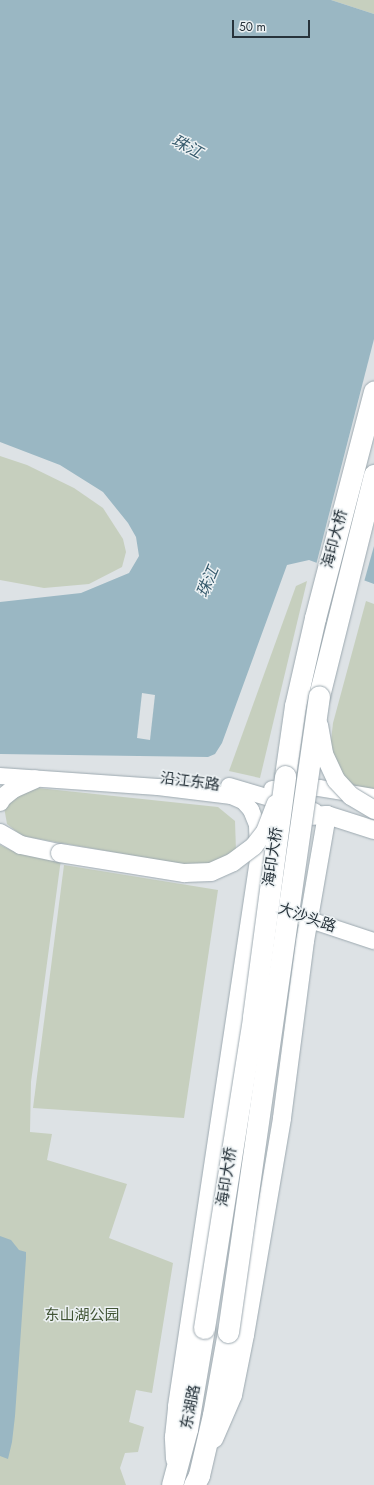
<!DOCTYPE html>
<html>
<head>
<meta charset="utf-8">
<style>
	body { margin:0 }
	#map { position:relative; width:374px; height:1485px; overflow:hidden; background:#dde2e5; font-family:Jost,"Noto Sans SC",sans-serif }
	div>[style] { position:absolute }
	.green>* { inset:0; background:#c6cfbe }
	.water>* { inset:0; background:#9ab7c3 }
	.pier>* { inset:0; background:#dde2e5 }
	.roads { filter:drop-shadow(0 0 1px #9da9b0) drop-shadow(0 0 1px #9da9b0) }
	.secondary>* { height:16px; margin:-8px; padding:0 8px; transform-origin:8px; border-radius:8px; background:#fff }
	.primary>* { height:18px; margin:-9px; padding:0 9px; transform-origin:9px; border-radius:9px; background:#fff }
	.highway>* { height:21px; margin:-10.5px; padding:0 10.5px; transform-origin:10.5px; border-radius:10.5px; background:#fff }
	.bridges { filter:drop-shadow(0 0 1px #9da9b0) drop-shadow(0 0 1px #9da9b0) }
	.primary-bridge>* { height:18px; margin:-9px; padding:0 9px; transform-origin:9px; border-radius:9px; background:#fff }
	.highway-bridge>* { height:21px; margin:-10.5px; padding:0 10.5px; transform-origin:10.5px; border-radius:10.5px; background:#fff }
	span { translate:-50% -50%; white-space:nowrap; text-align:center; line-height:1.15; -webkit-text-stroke:3px #ecf1f3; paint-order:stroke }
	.street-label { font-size:15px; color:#27333b }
	.park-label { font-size:15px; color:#425536 }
	.water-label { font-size:16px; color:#35596b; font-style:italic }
	.scale { position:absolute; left:232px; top:20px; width:78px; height:18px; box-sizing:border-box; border:2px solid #27333b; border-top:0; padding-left:5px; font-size:12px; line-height:14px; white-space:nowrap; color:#27333b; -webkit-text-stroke:3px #ecf1f3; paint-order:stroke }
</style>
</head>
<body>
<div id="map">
	<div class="green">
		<div style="clip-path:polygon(331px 0,374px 0,374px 14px)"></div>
		<div style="clip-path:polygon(0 456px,27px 465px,74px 488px,103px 508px,123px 539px,126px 552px,122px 567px,89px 584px,44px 588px,0 580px)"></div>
		<div style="clip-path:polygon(307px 581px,260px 778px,229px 771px,296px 586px)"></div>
		<div style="clip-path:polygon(366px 601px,374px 604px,374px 791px,350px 787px,338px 772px,330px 750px,333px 723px)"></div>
		<div style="clip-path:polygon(38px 788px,218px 807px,235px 821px,236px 851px,219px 862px,197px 867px,22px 836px,7px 824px,4px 807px,18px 794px)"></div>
		<div style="clip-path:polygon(0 845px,13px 851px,61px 859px,31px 1082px,30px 1132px,52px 1134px,47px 1160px,127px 1184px,109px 1238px,173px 1263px,152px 1393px,136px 1390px,129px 1422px,144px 1427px,138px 1452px,125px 1453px,120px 1468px,126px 1485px,0 1485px)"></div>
		<div style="clip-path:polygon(64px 865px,218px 890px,184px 1118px,33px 1108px)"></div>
	</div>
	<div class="water">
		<div style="clip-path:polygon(0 0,331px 0,374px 14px,374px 584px,309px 560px,287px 565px,222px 743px,215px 754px,208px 757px,0 754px,0 602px,81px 593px,129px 573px,139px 556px,136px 537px,128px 523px,103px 492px,60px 465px,0 442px)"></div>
		<div style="clip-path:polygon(0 1236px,11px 1240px,19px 1250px,26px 1252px,26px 1258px,15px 1416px,12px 1442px,8px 1459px,0 1456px)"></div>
	</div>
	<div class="pier">
		<div style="clip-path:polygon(374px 339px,374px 546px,364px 582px,316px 565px)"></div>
		<div style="clip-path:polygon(142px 693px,155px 695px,150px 740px,137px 738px)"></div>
	</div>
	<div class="roads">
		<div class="secondary">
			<div style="left:0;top:776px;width:158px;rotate:4deg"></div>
			<div style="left:158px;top:787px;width:74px;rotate:7deg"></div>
			<div style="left:231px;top:796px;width:13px;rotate:23deg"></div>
			<div style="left:243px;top:801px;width:12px;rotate:48deg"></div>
			<div style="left:251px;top:810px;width:16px;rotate:68deg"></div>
			<div style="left:257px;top:825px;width:23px;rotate:88deg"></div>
			<div style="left:229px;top:786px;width:89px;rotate:16.4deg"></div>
			<div style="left:272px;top:789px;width:47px;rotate:-1.2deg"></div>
			<div style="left:319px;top:788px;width:56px;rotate:9.3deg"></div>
			<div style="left:277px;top:909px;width:102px;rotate:18.3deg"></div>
		</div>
		<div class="primary">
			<div style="left:0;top:802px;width:4px;rotate:-63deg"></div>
			<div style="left:2px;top:798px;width:14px;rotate:-39deg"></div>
			<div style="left:13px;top:789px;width:24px;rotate:-24deg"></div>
			<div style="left:0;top:833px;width:24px;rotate:30deg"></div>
			<div style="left:21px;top:845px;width:40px;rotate:12deg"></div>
			<div style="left:214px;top:1439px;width:48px;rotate:-66.6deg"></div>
			<div style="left:233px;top:1395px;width:61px;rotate:-78.7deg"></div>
			<div style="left:245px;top:1335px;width:220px;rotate:-80.3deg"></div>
			<div style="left:282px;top:1118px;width:178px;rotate:-82.6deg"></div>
			<div style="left:305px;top:941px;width:128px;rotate:-80.1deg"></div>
			<div style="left:175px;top:1459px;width:22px;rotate:-93deg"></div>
			<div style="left:174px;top:1437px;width:31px;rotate:-84deg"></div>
			<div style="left:177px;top:1406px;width:552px;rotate:-81.46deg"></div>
			<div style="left:259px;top:860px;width:10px;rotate:-73deg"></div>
			<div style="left:262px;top:850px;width:26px;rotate:-58deg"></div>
			<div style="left:276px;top:828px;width:17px;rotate:-40deg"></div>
			<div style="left:289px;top:817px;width:38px;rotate:-3deg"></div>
			<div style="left:327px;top:815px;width:49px;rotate:17.7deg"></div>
		</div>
		<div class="highway">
			<div style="left:319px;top:696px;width:228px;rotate:-76deg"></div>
			<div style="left:285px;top:776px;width:71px;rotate:-81.9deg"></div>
			<div style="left:295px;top:706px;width:90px;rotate:-77.2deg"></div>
			<div style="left:315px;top:618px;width:234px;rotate:-75.4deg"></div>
			<div style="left:172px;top:1485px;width:58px;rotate:-75deg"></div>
			<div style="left:187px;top:1429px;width:102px;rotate:-80.4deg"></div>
			<div style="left:194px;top:1485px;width:11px;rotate:-63deg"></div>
			<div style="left:199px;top:1475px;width:62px;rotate:-76.9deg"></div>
			<div style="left:213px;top:1415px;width:84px;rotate:-79.8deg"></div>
		</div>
	</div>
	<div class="bridges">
		<div class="primary-bridge">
			<div style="left:319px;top:725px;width:29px;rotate:80deg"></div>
			<div style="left:324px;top:754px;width:29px;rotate:65deg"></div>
			<div style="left:336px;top:780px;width:22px;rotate:47deg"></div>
			<div style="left:351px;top:796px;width:27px;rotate:31deg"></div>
			<div style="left:60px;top:853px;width:126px;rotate:9.2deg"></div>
			<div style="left:184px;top:873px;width:27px;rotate:-2deg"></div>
			<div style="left:211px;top:872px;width:24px;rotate:-24deg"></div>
			<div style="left:233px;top:862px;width:26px;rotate:-37deg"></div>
			<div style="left:254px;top:846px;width:18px;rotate:-52deg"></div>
			<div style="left:265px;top:832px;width:30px;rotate:-69deg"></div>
		</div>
		<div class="highway-bridge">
			<div style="left:204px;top:1328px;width:315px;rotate:-81deg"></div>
			<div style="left:253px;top:1017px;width:243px;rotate:-82.4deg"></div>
			<div style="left:228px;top:1332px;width:642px;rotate:-81.86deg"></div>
		</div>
	</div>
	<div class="street-label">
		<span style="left:335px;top:539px;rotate:-75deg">海印大桥</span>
		<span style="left:190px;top:782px;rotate:7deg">沿江东路</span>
		<span style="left:273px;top:857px;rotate:-82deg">海印大桥</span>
		<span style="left:307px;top:918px;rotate:19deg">大沙头路</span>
		<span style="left:227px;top:1177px;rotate:-81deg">海印大桥</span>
		<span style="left:191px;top:1407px;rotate:-79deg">东湖路</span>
	</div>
	<div class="park-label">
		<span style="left:82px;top:1316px">东山湖公园</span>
	</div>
	<div class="water-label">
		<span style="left:187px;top:147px;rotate:28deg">珠江</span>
		<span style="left:208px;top:582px;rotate:-67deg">珠江</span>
	</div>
	<div class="scale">50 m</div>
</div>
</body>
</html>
